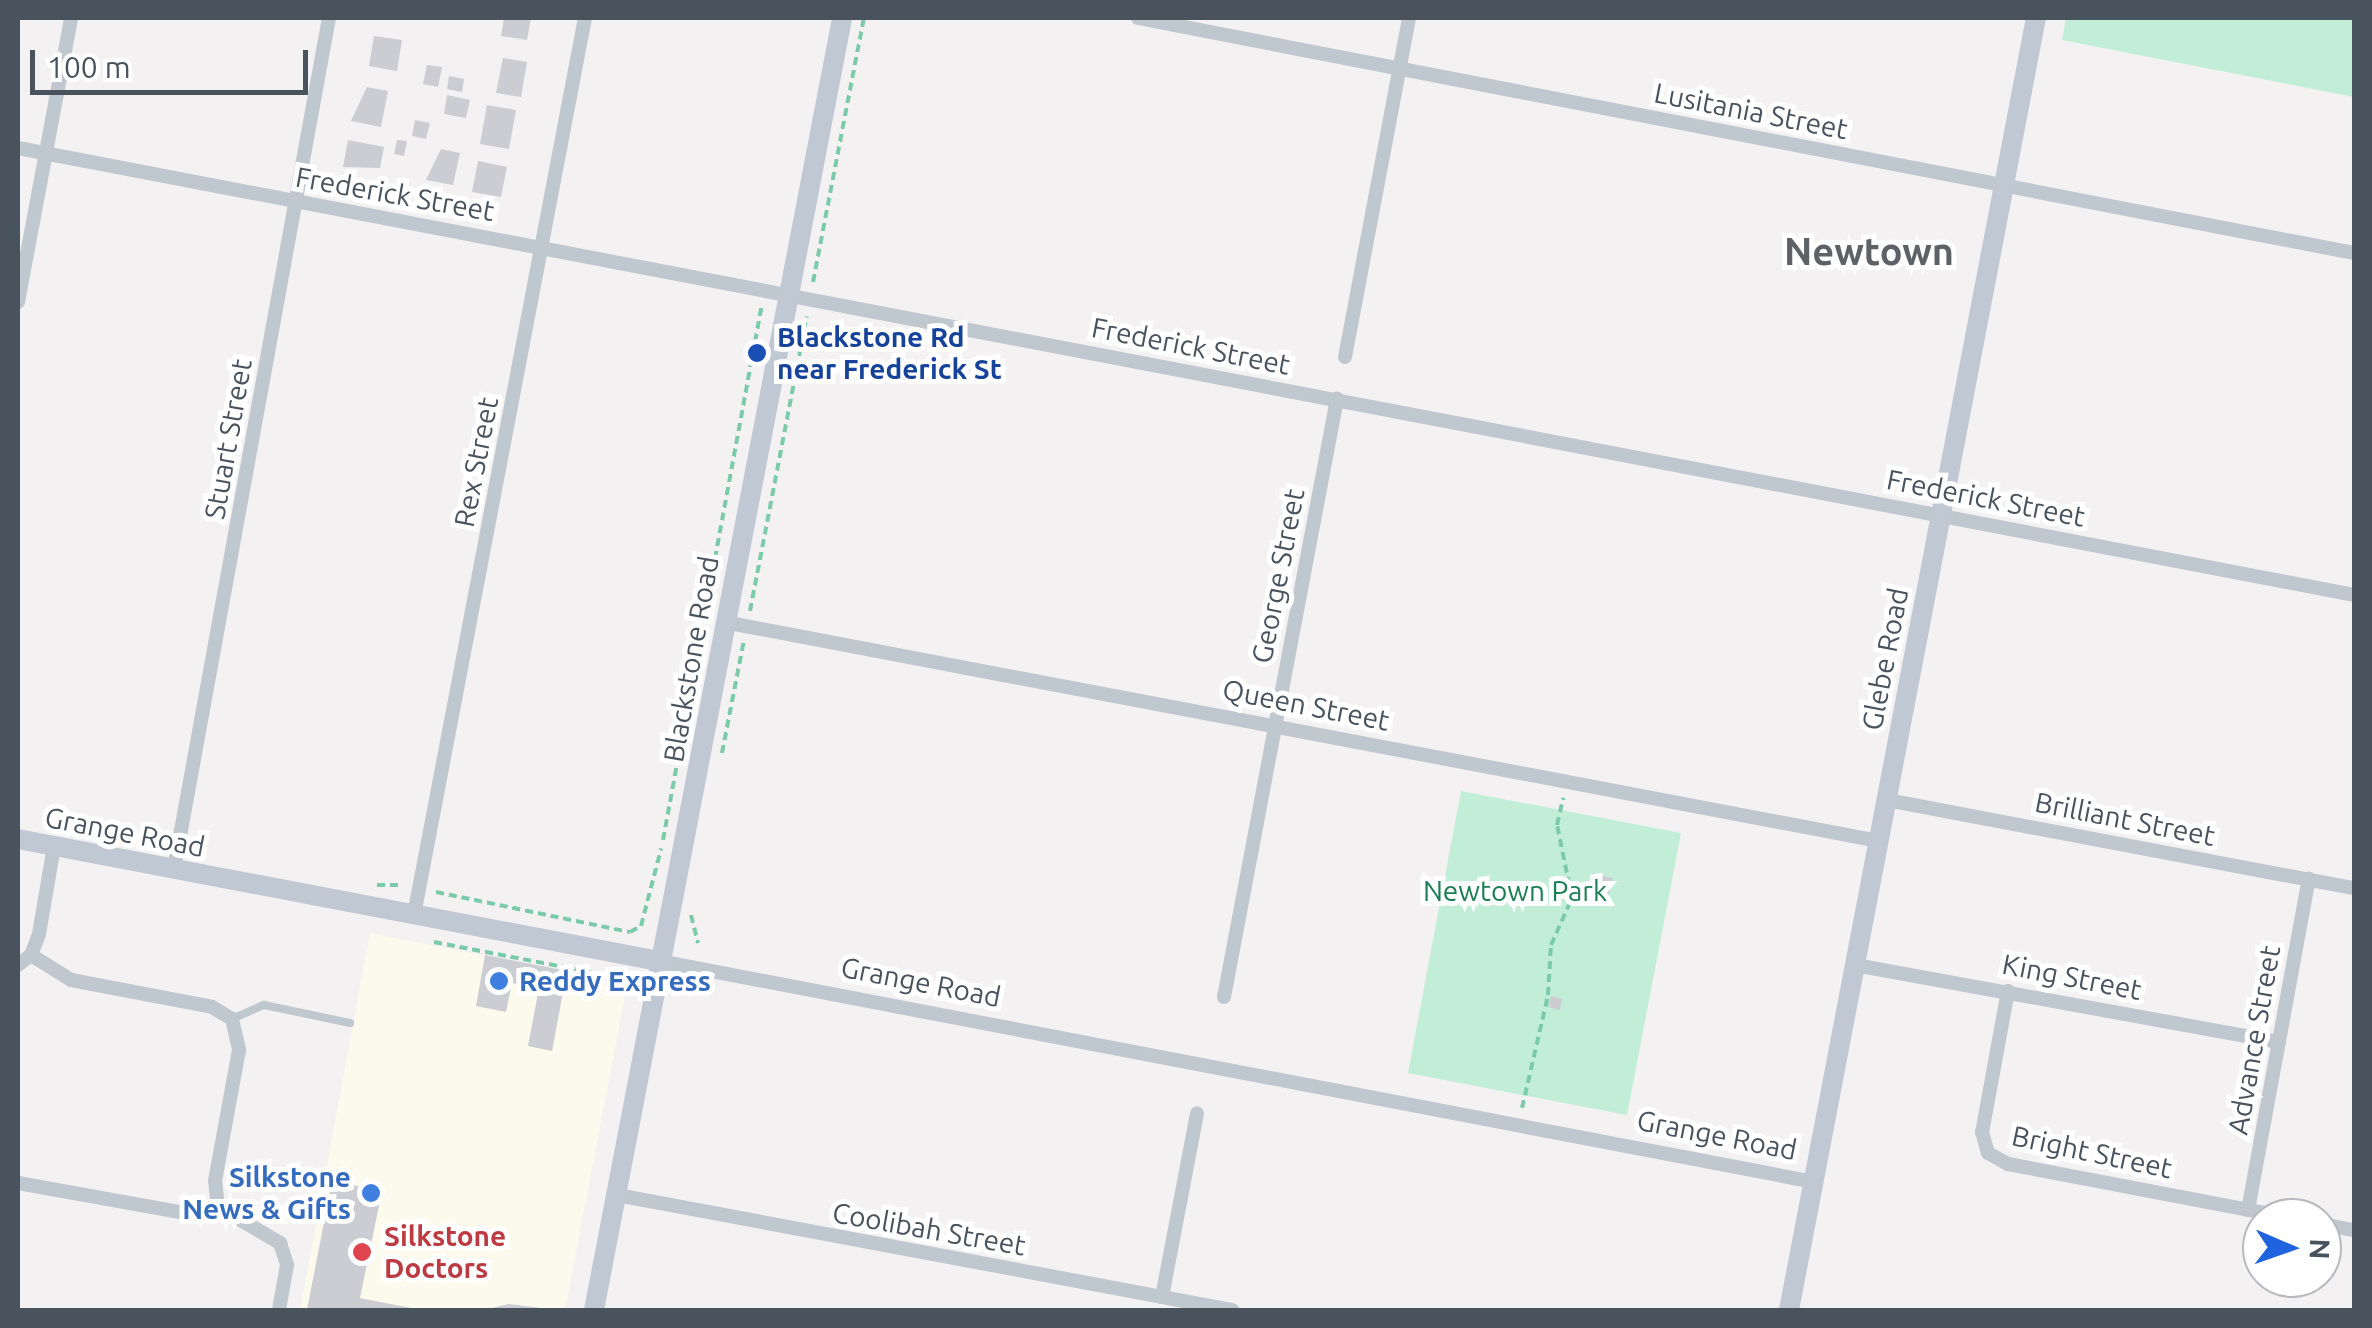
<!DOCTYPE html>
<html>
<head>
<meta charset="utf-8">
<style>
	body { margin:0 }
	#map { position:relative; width:2372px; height:1328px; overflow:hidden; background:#f3f1f1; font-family:Ubuntu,sans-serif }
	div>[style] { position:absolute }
	.commercial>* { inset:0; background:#fcf9ed }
	.green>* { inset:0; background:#c2eed7 }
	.building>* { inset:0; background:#cbcdd3 }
	.path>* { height:4px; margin-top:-2px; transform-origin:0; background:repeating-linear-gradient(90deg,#7bcbab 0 8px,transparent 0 13px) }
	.lane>* { height:8px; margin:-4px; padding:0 4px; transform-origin:4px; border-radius:4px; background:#bfc7cf }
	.street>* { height:14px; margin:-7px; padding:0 7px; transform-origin:7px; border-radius:7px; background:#bfc7cf }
	.secondary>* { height:20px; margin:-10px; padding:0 10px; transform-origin:10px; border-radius:10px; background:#c0c8d4 }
	.dots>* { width:28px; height:28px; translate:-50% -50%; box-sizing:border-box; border:5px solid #fff; border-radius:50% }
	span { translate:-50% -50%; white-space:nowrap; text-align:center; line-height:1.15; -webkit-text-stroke:10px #fff; paint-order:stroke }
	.street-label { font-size:28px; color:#49535e }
	.transit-label { font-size:28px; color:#164399; font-weight:700 }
	.left { translate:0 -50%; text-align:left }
	.park-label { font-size:28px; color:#1b7e55 }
	.shop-label { font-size:28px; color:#366cbe; font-weight:700 }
	.right { translate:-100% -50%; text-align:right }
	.health-label { font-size:28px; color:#be3a42; font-weight:700 }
	.district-label { font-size:38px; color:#5e6166; font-weight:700 }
	.frame { position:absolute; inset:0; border:20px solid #49535e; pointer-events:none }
	.north { position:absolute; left:2242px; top:1198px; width:100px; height:100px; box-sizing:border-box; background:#fff; border:2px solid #b6babf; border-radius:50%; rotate:92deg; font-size:28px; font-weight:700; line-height:40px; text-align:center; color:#49535e }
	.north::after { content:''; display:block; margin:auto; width:35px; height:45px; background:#2063de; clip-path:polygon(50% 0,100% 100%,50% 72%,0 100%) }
	.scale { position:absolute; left:30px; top:50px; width:278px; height:45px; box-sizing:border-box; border:5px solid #49535e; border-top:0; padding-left:12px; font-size:30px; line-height:35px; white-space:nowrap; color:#49535e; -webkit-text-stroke:8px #fff; paint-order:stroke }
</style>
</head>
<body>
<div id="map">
	<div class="commercial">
		<div style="clip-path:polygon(370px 933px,592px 977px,625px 997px,565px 1310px,300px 1310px)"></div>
	</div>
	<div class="green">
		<div style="clip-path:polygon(2066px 18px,2354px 18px,2354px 97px,2062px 40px)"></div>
		<div style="clip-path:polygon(evenodd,1461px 791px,1681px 833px,1627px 1115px,1408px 1073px,1461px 791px,1592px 873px,1612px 878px,1606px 900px,1587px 896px,1592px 873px)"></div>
	</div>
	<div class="building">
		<div style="clip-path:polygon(504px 18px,531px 18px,527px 40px,501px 36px)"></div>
		<div style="clip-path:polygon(374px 36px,402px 40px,397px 71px,369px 66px)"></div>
		<div style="clip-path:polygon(503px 58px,527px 62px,521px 97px,496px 93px)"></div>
		<div style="clip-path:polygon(427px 65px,442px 67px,438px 87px,423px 84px)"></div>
		<div style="clip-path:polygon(449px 76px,464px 79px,462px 92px,447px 89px)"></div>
		<div style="clip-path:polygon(367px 87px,388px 91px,381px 127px,351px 121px)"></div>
		<div style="clip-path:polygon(447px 95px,470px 100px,466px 118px,444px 114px)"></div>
		<div style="clip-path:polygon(487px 105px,516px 110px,509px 149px,480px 144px)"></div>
		<div style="clip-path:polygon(415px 120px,430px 123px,426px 139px,412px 136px)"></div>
		<div style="clip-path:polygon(348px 140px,384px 147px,380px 168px,343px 167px)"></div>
		<div style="clip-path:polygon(397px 140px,407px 141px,404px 156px,394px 154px)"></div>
		<div style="clip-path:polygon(441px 149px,460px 153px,453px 185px,426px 180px)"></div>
		<div style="clip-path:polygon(478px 161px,507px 167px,501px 197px,472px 192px)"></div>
		<div style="clip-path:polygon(1592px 873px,1613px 878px,1607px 900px,1586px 896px)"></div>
		<div style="clip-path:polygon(485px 955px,567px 971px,552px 1051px,528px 1046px,539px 988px,512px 983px,506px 1012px,476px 1006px)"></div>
		<div style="clip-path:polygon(1551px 996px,1562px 999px,1560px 1010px,1548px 1007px)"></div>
		<div style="clip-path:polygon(332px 1181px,382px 1191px,360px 1298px,421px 1310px,307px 1310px)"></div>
		<div style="clip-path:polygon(509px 1304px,541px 1308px,540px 1310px,483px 1310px)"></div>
	</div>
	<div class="path">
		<div style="left:813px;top:282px;width:269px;rotate:-79.1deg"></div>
		<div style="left:750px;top:611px;width:300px;rotate:-79.1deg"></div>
		<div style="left:722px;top:753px;width:115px;rotate:-79deg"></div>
		<div style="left:663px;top:840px;width:545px;rotate:-79.54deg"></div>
		<div style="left:377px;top:885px;width:25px"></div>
		<div style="left:436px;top:892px;width:198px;rotate:11.7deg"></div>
		<div style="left:630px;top:932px;width:13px;rotate:-29deg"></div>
		<div style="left:641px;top:926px;width:80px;rotate:-75.4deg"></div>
		<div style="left:691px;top:915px;width:29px;rotate:76deg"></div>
		<div style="left:434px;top:942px;width:159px;rotate:10.9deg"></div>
		<div style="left:590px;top:972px;width:43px;rotate:23.6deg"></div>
		<div style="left:1522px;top:1108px;width:116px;rotate:-77deg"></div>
		<div style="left:1548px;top:995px;width:50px;rotate:-86.6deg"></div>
		<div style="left:1551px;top:945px;width:51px;rotate:-65.9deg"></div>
		<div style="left:1572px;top:898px;width:75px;rotate:-101.6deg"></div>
		<div style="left:1557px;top:825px;width:28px;rotate:-77deg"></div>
	</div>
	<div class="lane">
		<div style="left:232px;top:1019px;width:35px;rotate:-24deg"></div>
		<div style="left:264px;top:1005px;width:88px;rotate:11.8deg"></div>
	</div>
	<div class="street">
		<div style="left:1138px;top:18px;width:1238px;rotate:10.94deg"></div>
		<div style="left:18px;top:148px;width:2378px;rotate:10.83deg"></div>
		<div style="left:18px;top:302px;width:289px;rotate:-79.4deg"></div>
		<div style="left:1345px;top:357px;width:345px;rotate:-79.3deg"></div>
		<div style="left:724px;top:622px;width:1176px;rotate:10.74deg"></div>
		<div style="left:1887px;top:800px;width:475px;rotate:10.7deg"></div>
		<div style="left:174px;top:869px;width:865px;rotate:-79.68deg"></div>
		<div style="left:414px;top:915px;width:913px;rotate:-79.21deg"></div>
		<div style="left:31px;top:955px;width:47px;rotate:32deg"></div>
		<div style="left:71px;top:980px;width:144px;rotate:10.8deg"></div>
		<div style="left:212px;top:1007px;width:23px;rotate:31deg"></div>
		<div style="left:232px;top:1019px;width:32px;rotate:77deg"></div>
		<div style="left:239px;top:1050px;width:133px;rotate:100.4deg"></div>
		<div style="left:215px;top:1181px;width:26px;rotate:83deg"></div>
		<div style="left:218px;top:1207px;width:72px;rotate:30.1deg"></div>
		<div style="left:280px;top:1243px;width:23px;rotate:72deg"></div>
		<div style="left:287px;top:1265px;width:46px;rotate:100.1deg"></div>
		<div style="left:664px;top:962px;width:1171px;rotate:10.83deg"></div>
		<div style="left:18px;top:965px;width:16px;rotate:-38deg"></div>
		<div style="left:31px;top:955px;width:22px;rotate:-69deg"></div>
		<div style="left:39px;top:934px;width:89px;rotate:-80.3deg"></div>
		<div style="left:1855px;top:965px;width:431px;rotate:10.3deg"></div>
		<div style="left:2008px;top:991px;width:143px;rotate:100.4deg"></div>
		<div style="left:1982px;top:1132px;width:22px;rotate:74deg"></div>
		<div style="left:1988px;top:1153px;width:23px;rotate:29deg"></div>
		<div style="left:2008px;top:1164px;width:287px;rotate:10.8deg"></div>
		<div style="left:1224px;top:997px;width:609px;rotate:-79.3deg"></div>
		<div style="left:18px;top:1183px;width:169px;rotate:10.2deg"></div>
		<div style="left:184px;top:1213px;width:35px;rotate:-10deg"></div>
		<div style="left:617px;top:1195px;width:626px;rotate:10.59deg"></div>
		<div style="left:2248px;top:1210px;width:337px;rotate:-79.6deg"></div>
		<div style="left:2322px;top:1224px;width:33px;rotate:11deg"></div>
		<div style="left:1162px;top:1297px;width:187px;rotate:-79.2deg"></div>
	</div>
	<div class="secondary">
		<div style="left:18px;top:839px;width:658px;rotate:10.78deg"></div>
		<div style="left:594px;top:1310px;width:1316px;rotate:-79.13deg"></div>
		<div style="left:1789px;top:1310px;width:1315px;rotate:-79.18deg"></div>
	</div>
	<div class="dots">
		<div style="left:757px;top:353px;background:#1a4fb4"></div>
		<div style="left:499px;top:981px;background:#3f7fe0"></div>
		<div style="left:371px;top:1193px;background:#3f7fe0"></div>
		<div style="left:362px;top:1252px;background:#e0444e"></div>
	</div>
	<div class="street-label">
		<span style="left:1751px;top:111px;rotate:11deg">Lusitania Street</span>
		<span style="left:395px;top:194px;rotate:10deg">Frederick Street</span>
		<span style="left:1191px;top:346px;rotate:11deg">Frederick Street</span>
		<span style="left:228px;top:439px;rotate:-80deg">Stuart Street</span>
		<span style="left:476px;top:462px;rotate:-79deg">Rex Street</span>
		<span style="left:1986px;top:498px;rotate:11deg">Frederick Street</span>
		<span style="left:1278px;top:576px;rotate:-79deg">George Street</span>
		<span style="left:691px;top:659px;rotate:-80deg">Blackstone Road</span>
		<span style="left:1885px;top:659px;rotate:-79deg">Glebe Road</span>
		<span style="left:1306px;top:705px;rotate:11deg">Queen Street</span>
		<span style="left:2125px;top:819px;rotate:11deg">Brilliant Street</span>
		<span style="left:125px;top:832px;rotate:11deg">Grange Road</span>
		<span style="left:2072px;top:977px;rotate:11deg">King Street</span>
		<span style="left:921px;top:982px;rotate:11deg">Grange Road</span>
		<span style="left:2254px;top:1040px;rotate:-80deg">Advance Street</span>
		<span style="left:1717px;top:1135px;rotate:11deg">Grange Road</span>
		<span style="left:2092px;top:1152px;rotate:12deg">Bright Street</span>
		<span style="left:929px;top:1229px;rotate:10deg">Coolibah Street</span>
	</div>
	<div class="transit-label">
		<span class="left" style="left:777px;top:353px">Blackstone Rd<br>near Frederick St</span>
	</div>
	<div class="park-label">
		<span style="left:1515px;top:891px">Newtown Park</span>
	</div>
	<div class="shop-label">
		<span class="left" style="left:519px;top:981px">Reddy Express</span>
		<span class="right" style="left:351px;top:1193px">Silkstone<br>News &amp; Gifts</span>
	</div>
	<div class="health-label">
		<span class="left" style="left:384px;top:1252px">Silkstone<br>Doctors</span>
	</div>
	<div class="district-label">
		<span style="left:1869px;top:252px">Newtown</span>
	</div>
	<div class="frame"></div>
	<div class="north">N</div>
	<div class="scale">100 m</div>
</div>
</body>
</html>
